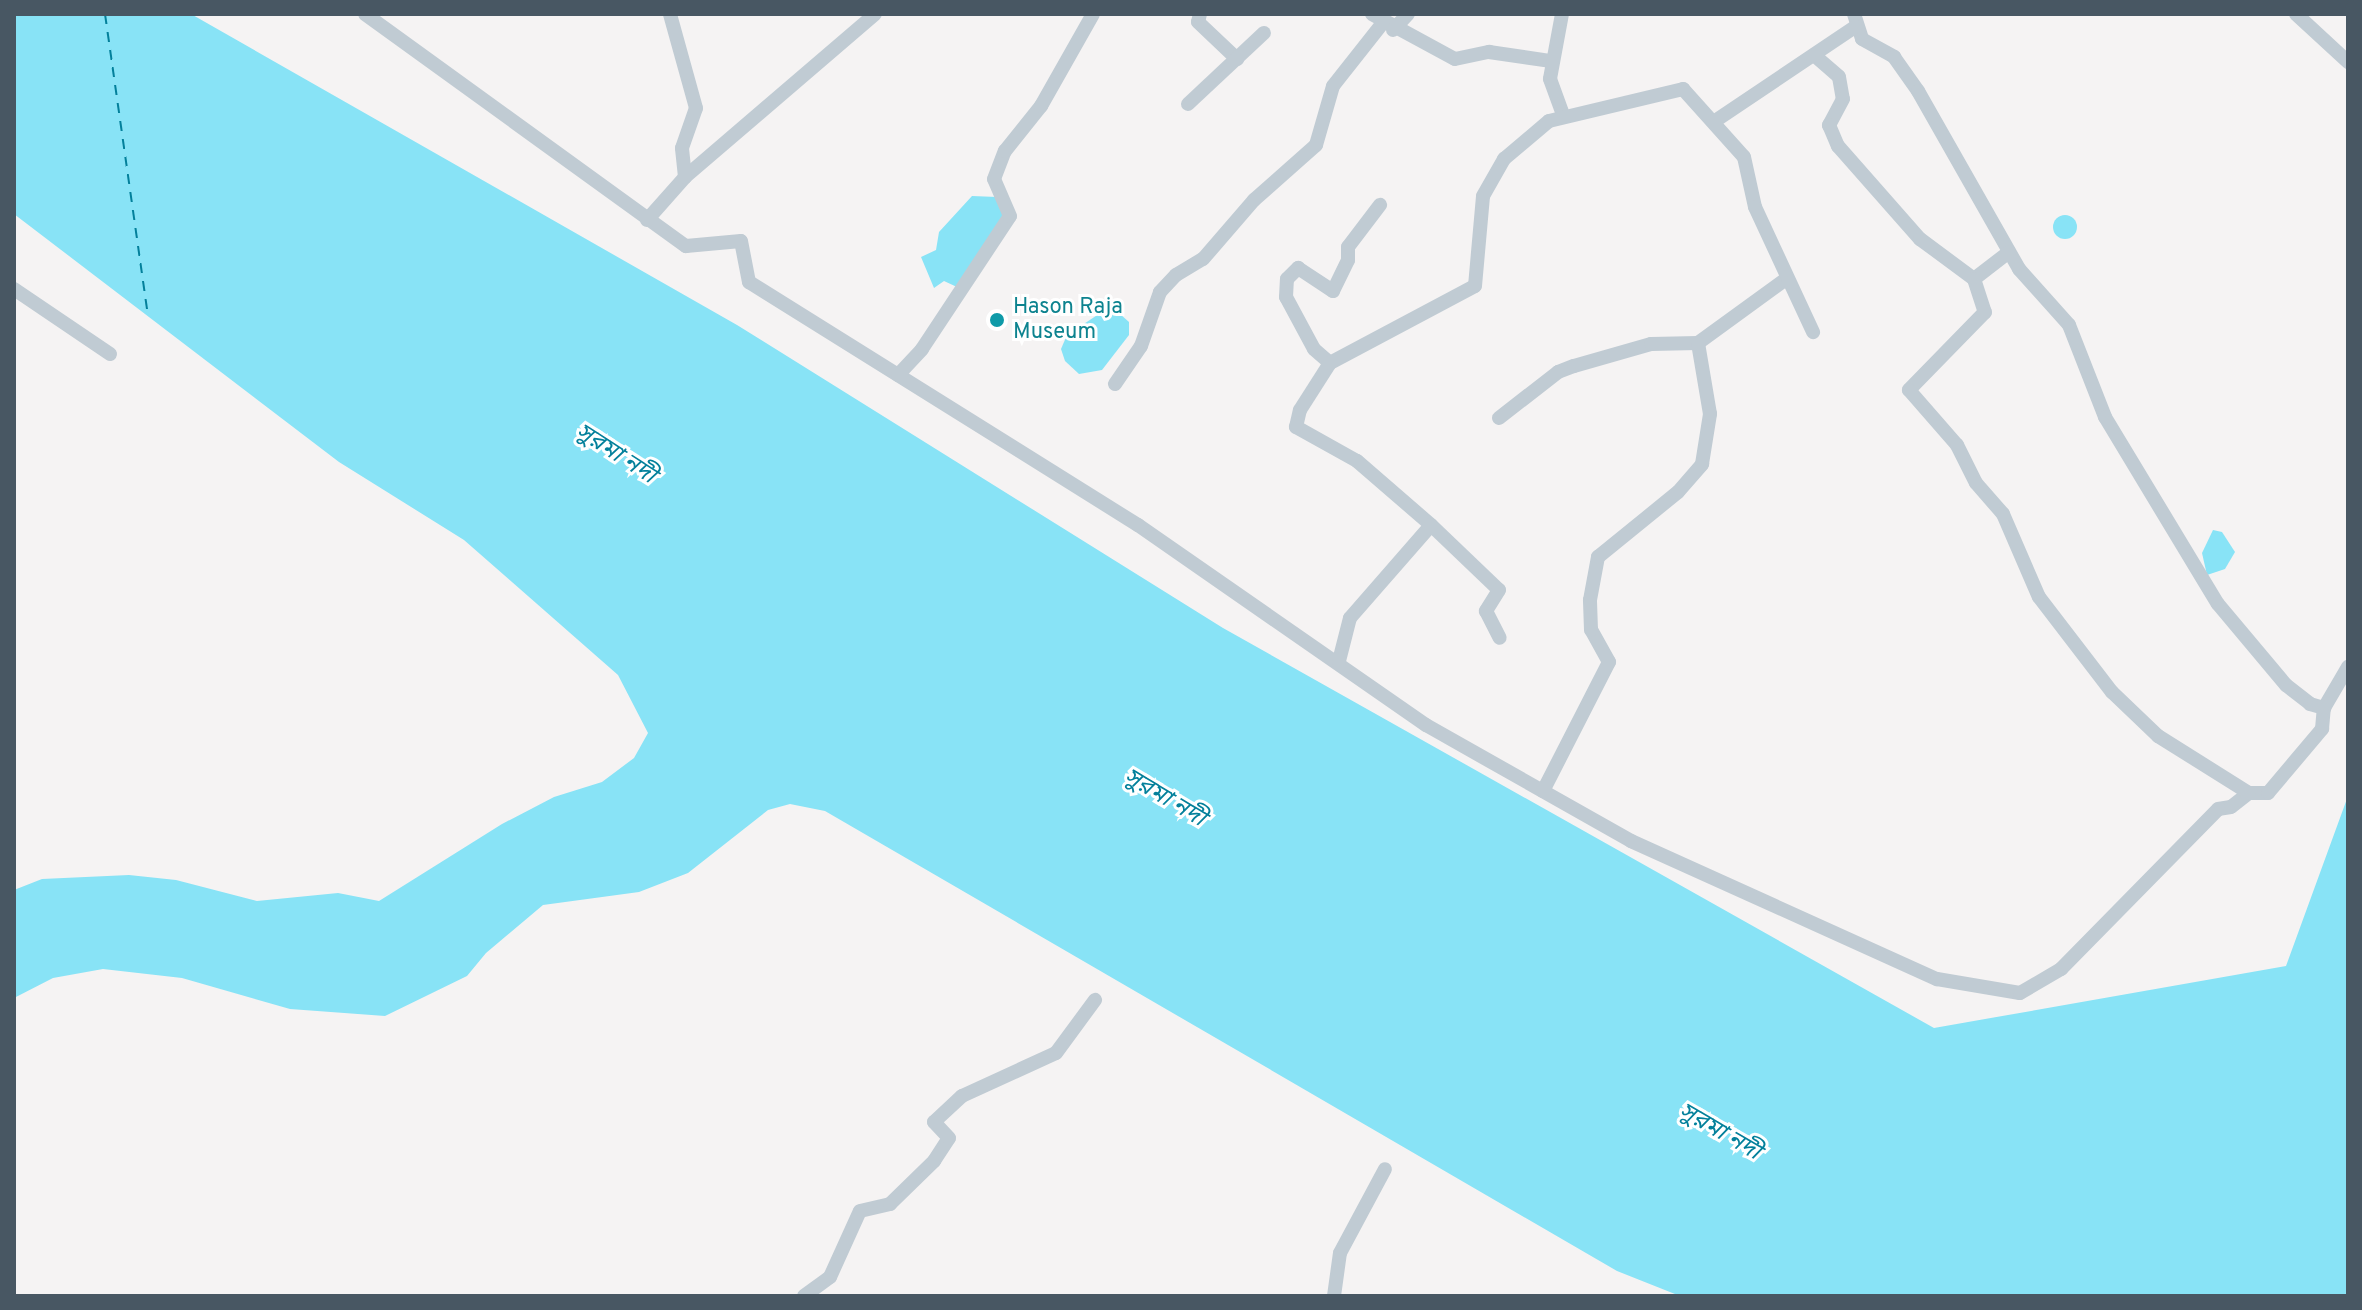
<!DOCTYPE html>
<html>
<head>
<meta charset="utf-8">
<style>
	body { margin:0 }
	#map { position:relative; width:2362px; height:1310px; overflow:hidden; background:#f5f3f3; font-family:Overpass,"Noto Sans Bengali",sans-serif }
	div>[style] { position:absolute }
	.water>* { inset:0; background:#88e3f6 }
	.round { border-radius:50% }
	.ferry>* { height:2px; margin-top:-1px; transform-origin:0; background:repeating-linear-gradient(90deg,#03809b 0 10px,transparent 0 18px) }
	.minor>* { height:14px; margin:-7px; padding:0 7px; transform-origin:7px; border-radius:7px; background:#c0cbd3 }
	.dots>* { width:22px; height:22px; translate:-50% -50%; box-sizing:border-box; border:4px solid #fff; border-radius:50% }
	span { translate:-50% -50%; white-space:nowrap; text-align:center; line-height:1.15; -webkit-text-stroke:6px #fff; paint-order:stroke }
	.culture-label { font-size:22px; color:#0d838f }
	.left { translate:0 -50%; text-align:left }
	.water-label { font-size:24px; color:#03809b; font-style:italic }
	.frame { position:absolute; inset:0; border:16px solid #485763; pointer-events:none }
</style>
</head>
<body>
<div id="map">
	<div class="water">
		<div style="clip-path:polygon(14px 14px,191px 14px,737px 325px,1223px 628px,1934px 1028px,2286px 966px,2348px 796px,2348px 1296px,1680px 1296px,1617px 1271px,825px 811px,790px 804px,768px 810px,688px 873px,639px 892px,543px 905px,486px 953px,467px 976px,385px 1016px,290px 1009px,182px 978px,103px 969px,53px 978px,14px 998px,14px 890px,42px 879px,129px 875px,176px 880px,257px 901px,338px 893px,379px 901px,502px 824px,554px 797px,602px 782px,634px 758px,648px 733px,618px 675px,464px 540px,339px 462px,14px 214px)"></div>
		<div style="clip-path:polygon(972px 196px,997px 197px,1006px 218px,957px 287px,944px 281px,934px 288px,921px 257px,936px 250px,939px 232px)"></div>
		<div class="round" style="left:2053px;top:215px;width:24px;height:24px"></div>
		<div style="clip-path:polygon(1111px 306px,1129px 322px,1129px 335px,1102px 370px,1079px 374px,1065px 361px,1061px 349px,1067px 335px)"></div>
		<div style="clip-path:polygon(2213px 530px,2222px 532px,2235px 552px,2225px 569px,2207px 575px,2202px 553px)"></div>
	</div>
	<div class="ferry">
		<div style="left:105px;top:14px;width:306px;rotate:81.9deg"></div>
	</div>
	<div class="minor">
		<div style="left:365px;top:14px;width:396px;rotate:35.9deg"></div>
		<div style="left:686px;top:246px;width:55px;rotate:-5.2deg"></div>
		<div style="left:741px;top:241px;width:42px;rotate:79deg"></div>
		<div style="left:749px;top:282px;width:459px;rotate:32deg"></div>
		<div style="left:1138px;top:525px;width:351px;rotate:34.8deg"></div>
		<div style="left:1426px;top:725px;width:236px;rotate:29.5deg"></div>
		<div style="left:1631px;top:841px;width:336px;rotate:24.3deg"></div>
		<div style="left:1937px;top:979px;width:84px;rotate:9.6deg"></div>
		<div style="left:2020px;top:993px;width:48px;rotate:-30.3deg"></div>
		<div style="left:2061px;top:969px;width:224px;rotate:-45.5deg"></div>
		<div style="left:2218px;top:809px;width:13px;rotate:-9deg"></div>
		<div style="left:2231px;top:807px;width:23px;rotate:-38deg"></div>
		<div style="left:2249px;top:793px;width:19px"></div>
		<div style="left:2268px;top:793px;width:84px;rotate:-49.8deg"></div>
		<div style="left:2322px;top:729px;width:21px;rotate:-85deg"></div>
		<div style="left:2324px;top:708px;width:48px;rotate:-59.7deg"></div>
		<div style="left:1200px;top:14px;width:8px;rotate:104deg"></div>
		<div style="left:1198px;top:22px;width:54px;rotate:43.5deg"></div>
		<div style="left:1372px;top:14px;width:94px;rotate:28.5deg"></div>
		<div style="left:1455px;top:59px;width:35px;rotate:-12deg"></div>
		<div style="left:1489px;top:52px;width:63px;rotate:8.3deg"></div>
		<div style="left:1562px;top:14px;width:66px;rotate:100.5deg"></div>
		<div style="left:1550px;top:79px;width:38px;rotate:70deg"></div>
		<div style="left:1854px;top:14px;width:26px;rotate:72deg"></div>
		<div style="left:1862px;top:39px;width:37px;rotate:29deg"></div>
		<div style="left:1894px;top:57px;width:42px;rotate:54.8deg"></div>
		<div style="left:1918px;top:91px;width:205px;rotate:60.4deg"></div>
		<div style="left:2019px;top:269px;width:75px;rotate:48.2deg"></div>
		<div style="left:2069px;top:325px;width:99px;rotate:68.6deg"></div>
		<div style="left:2105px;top:417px;width:218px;rotate:58.9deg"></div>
		<div style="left:2218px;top:604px;width:106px;rotate:50deg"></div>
		<div style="left:2286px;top:685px;width:31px;rotate:38deg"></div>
		<div style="left:2310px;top:704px;width:15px;rotate:16deg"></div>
		<div style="left:2296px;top:14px;width:71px;rotate:42.7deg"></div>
		<div style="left:1393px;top:30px;width:22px;rotate:-47deg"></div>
		<div style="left:1814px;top:55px;width:33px;rotate:41deg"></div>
		<div style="left:1839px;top:77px;width:22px;rotate:80deg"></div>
		<div style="left:1843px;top:99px;width:30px;rotate:118deg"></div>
		<div style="left:1829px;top:125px;width:23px;rotate:67deg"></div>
		<div style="left:1838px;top:146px;width:124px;rotate:48.6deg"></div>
		<div style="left:1920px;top:239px;width:67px;rotate:36.5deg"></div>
		<div style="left:1188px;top:104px;width:104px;rotate:-43.1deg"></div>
		<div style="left:1715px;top:121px;width:169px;rotate:-33.9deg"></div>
		<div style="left:685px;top:177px;width:250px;rotate:-40.6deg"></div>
		<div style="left:647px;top:220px;width:57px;rotate:-48.5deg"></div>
		<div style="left:685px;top:177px;width:29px;rotate:-96deg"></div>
		<div style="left:682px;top:148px;width:42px;rotate:-70.7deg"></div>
		<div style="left:696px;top:108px;width:98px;rotate:-105.5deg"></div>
		<div style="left:2009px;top:252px;width:44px;rotate:142.4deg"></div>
		<div style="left:1974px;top:279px;width:35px;rotate:72deg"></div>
		<div style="left:1985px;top:312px;width:109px;rotate:134.3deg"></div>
		<div style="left:1909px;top:390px;width:73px;rotate:48.9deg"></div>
		<div style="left:1957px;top:445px;width:42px;rotate:63.4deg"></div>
		<div style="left:1976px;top:483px;width:41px;rotate:48.9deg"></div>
		<div style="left:2003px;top:514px;width:90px;rotate:66.6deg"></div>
		<div style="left:2039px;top:597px;width:120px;rotate:52.5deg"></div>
		<div style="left:2112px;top:692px;width:64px;rotate:43.7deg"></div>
		<div style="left:2158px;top:736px;width:107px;rotate:32.1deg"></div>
		<div style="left:14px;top:289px;width:116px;rotate:34.1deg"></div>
		<div style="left:1330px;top:363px;width:21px;rotate:-139deg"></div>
		<div style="left:1314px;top:349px;width:59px;rotate:-118.3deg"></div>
		<div style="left:1286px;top:297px;width:18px;rotate:-87deg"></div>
		<div style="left:1287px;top:279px;width:16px;rotate:-45deg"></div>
		<div style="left:1298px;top:268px;width:42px;rotate:33.3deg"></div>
		<div style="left:1333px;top:291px;width:34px;rotate:-64deg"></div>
		<div style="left:1348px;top:260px;width:13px;rotate:-90deg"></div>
		<div style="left:1348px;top:247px;width:53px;rotate:-52.7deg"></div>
		<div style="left:898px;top:375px;width:35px;rotate:-47deg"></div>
		<div style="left:922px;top:349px;width:159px;rotate:-56.5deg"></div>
		<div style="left:1010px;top:216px;width:40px;rotate:-113.4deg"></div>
		<div style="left:994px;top:179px;width:30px;rotate:-69deg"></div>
		<div style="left:1005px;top:151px;width:58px;rotate:-51.3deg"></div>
		<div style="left:1041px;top:106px;width:106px;rotate:-60.5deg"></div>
		<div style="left:1115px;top:384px;width:46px;rotate:-55.6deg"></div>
		<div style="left:1141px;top:346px;width:57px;rotate:-70.6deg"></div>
		<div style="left:1160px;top:292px;width:23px;rotate:-47deg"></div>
		<div style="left:1176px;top:275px;width:31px;rotate:-31deg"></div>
		<div style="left:1203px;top:259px;width:78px;rotate:-49.2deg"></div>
		<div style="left:1254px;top:200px;width:83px;rotate:-41.6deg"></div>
		<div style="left:1316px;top:145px;width:61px;rotate:-73.9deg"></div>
		<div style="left:1333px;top:86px;width:79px;rotate:-51.7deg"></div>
		<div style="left:1499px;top:418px;width:75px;rotate:-37.9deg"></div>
		<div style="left:1558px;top:372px;width:17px;rotate:-21deg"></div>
		<div style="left:1574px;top:366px;width:80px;rotate:-15.9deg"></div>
		<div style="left:1651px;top:344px;width:47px;rotate:-1.2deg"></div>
		<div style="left:1698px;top:343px;width:109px;rotate:-36deg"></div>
		<div style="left:1431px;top:525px;width:98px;rotate:-139.1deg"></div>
		<div style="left:1357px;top:461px;width:70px;rotate:-150.9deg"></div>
		<div style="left:1296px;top:427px;width:17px;rotate:-77deg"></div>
		<div style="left:1300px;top:410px;width:56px;rotate:-57.4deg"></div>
		<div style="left:1330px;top:363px;width:164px;rotate:-28deg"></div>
		<div style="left:1475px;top:286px;width:90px;rotate:-84.9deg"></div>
		<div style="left:1483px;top:196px;width:43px;rotate:-60.4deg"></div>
		<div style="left:1504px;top:159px;width:59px;rotate:-40.2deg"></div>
		<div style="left:1549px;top:121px;width:138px;rotate:-13.4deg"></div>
		<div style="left:1683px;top:89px;width:91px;rotate:48.1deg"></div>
		<div style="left:1744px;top:157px;width:51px;rotate:77.6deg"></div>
		<div style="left:1755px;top:207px;width:138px;rotate:65.1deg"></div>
		<div style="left:1339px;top:661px;width:44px;rotate:-75.7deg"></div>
		<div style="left:1350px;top:618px;width:123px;rotate:-48.9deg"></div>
		<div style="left:1431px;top:525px;width:94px;rotate:43.7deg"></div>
		<div style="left:1499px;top:590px;width:25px;rotate:122deg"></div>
		<div style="left:1486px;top:611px;width:30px;rotate:63deg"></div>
		<div style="left:1543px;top:791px;width:145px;rotate:-62.9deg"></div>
		<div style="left:1609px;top:662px;width:37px;rotate:-119deg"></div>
		<div style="left:1591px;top:630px;width:30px;rotate:-92deg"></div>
		<div style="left:1590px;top:600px;width:44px;rotate:-79.5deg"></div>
		<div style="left:1598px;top:557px;width:103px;rotate:-39.1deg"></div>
		<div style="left:1678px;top:492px;width:37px;rotate:-49deg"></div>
		<div style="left:1702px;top:464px;width:51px;rotate:-80.9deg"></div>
		<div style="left:1710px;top:414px;width:72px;rotate:-99.6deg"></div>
		<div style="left:804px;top:1296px;width:32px;rotate:-36deg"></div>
		<div style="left:830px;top:1277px;width:72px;rotate:-65.6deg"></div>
		<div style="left:860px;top:1211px;width:31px;rotate:-13deg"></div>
		<div style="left:890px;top:1204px;width:62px;rotate:-44.3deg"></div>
		<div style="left:934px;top:1161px;width:27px;rotate:-57deg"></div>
		<div style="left:949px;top:1138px;width:22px;rotate:-133deg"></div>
		<div style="left:934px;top:1122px;width:38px;rotate:-43deg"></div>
		<div style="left:962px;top:1096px;width:103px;rotate:-24.6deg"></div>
		<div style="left:1056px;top:1053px;width:66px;rotate:-53.7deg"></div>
		<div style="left:1334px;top:1296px;width:43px;rotate:-82.1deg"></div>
		<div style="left:1340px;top:1253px;width:95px;rotate:-61.8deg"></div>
	</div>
	<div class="dots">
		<div style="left:997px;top:320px;background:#0f9aa8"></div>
	</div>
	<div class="culture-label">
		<span class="left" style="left:1013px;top:320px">Hason Raja<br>Museum</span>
	</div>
	<div class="water-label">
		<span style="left:615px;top:455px;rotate:33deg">সুরমা নদী</span>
		<span style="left:1164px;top:799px;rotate:31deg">সুরমা নদী</span>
		<span style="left:1719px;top:1133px;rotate:30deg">সুরমা নদী</span>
	</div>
	<div class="frame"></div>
</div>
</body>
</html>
